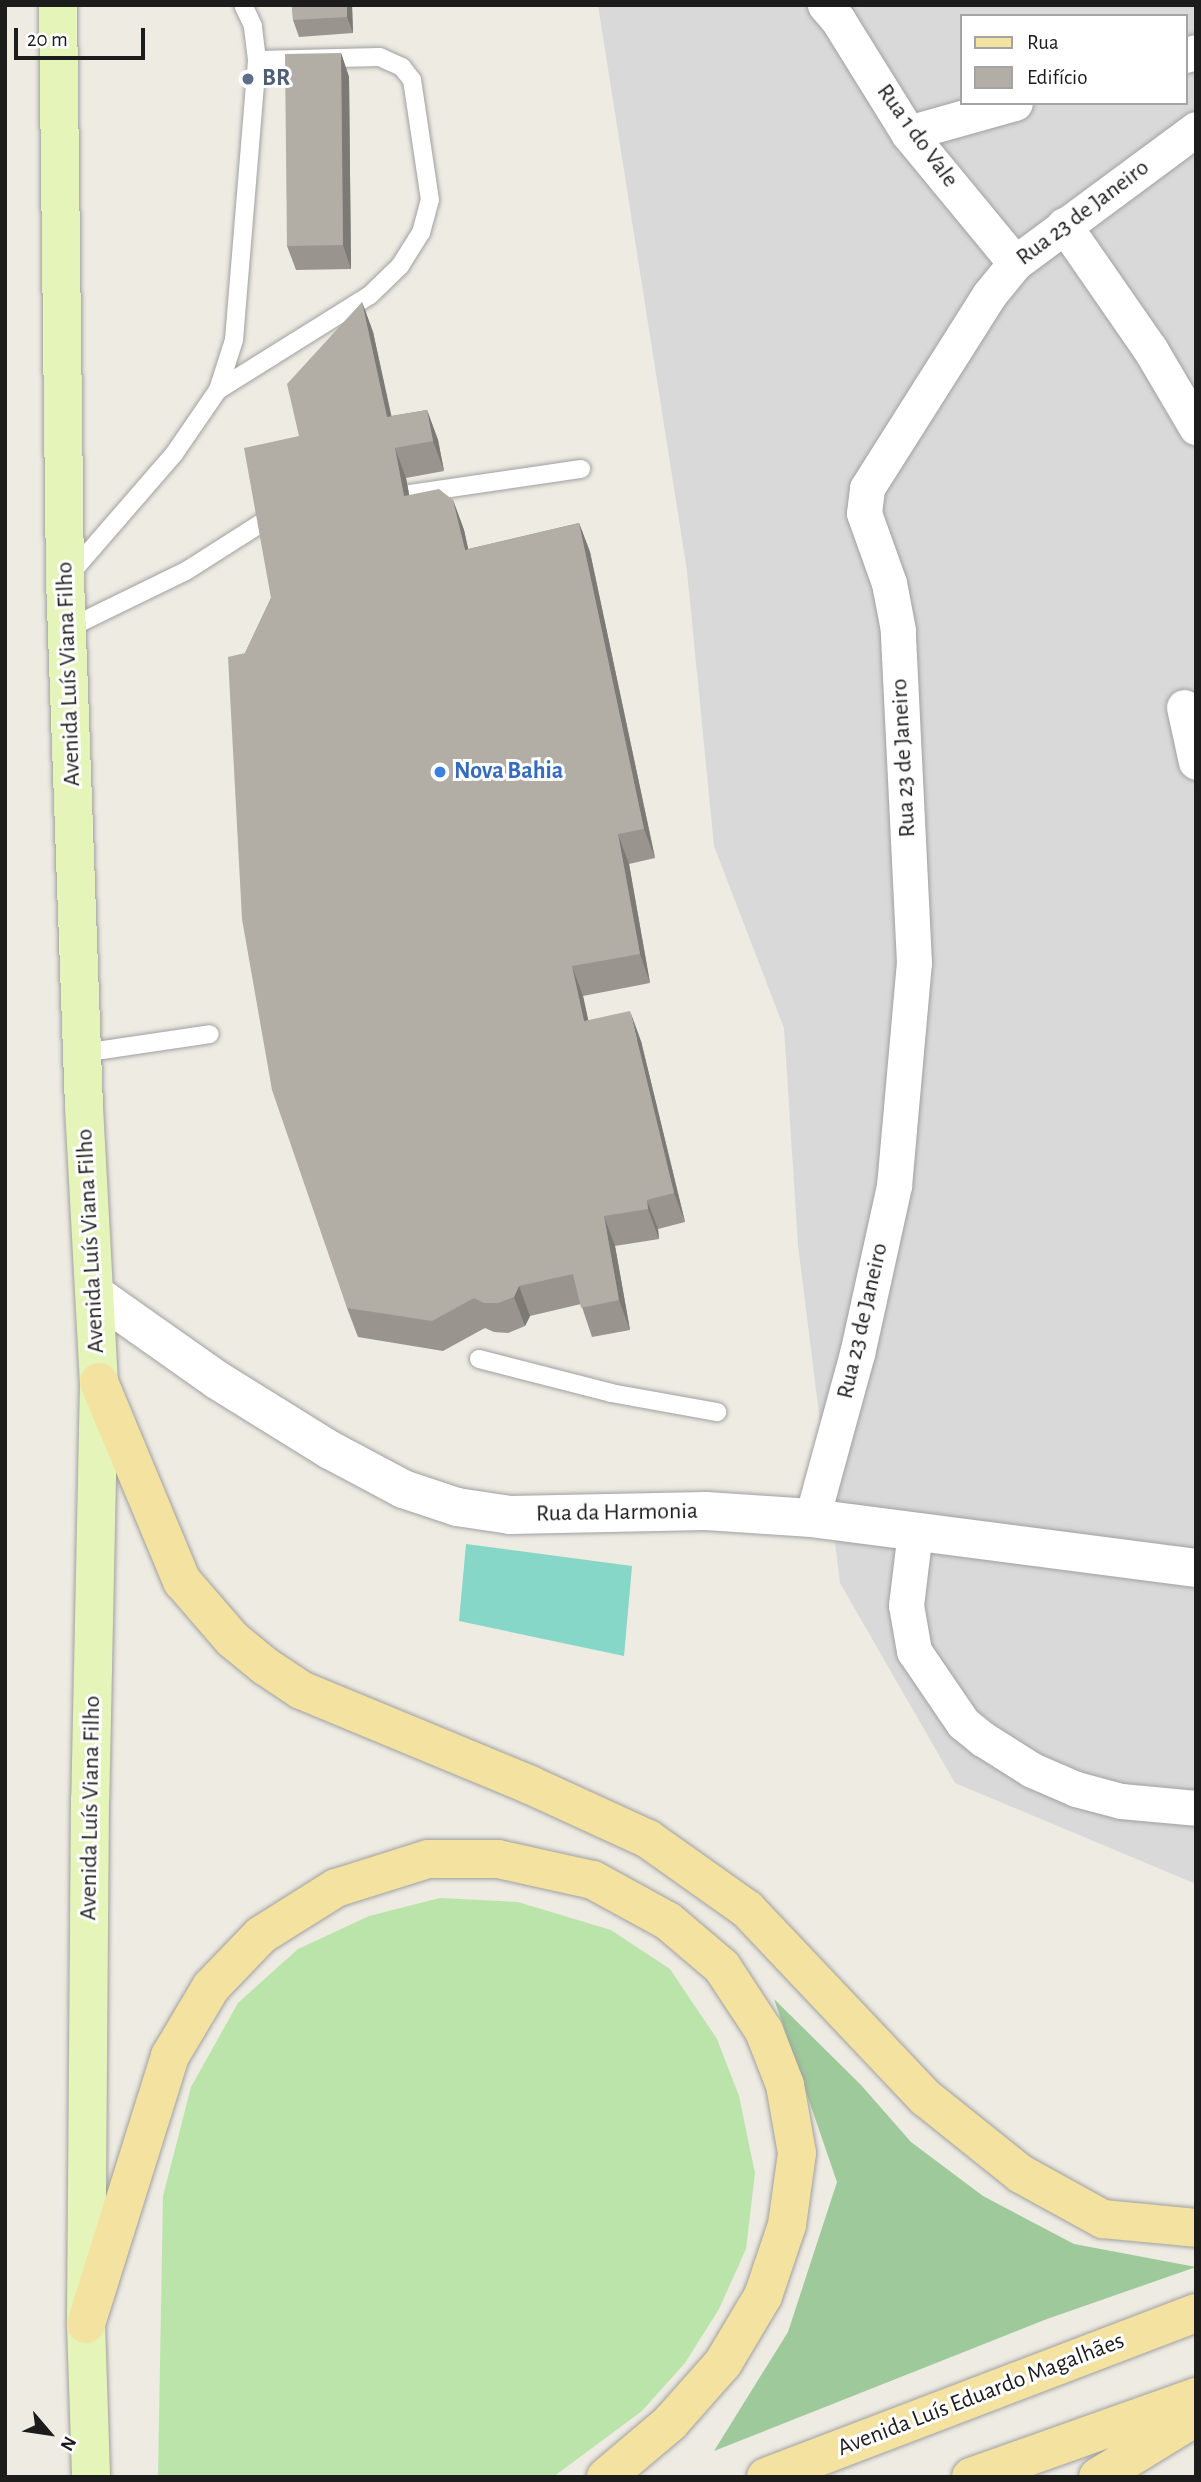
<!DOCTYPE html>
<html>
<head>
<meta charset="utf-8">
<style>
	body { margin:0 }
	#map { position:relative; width:1201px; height:2482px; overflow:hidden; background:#edebe2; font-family:"Alegreya Sans",sans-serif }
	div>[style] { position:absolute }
	.residential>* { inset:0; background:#dad9d9 }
	.grass>* { inset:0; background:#bbe4ab }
	.forest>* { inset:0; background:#9ec99a }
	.pitch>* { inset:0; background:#86d7c8 }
	.roads { filter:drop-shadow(0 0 2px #a0a0a0) drop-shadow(0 0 2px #a0a0a0) }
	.service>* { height:18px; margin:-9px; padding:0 9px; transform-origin:9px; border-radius:9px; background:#fff }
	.minor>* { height:35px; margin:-17.5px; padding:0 17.5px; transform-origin:17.5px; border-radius:17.5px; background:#fff }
	.tertiary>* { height:38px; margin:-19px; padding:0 19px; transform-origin:19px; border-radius:19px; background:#fff }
	.secondary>* { height:38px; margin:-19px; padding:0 19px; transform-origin:19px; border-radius:19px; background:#e5f4b9 }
	.primary>* { height:38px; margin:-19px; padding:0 19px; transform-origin:19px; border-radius:19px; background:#f4e2a0 }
	.wall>* { inset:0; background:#99958e }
	.shaded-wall>* { inset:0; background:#7d7974 }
	.building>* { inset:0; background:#b2ada5 }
	.dots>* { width:19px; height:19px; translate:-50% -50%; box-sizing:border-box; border:4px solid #fff; border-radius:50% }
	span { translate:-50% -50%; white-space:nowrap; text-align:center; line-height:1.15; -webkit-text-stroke:6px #fff; paint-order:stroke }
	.service-label { font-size:24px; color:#4e5e75; font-weight:700 }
	.left { translate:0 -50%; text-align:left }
	.street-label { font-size:24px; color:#1c1c1c }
	.shop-label { font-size:24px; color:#366cbe; font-weight:700 }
	.frame { position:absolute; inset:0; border:7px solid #1c1c1c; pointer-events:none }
	.legend { position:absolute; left:960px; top:14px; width:228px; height:91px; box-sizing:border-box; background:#fff; border:2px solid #a4a4a4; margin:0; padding:9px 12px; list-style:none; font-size:21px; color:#1c1c1c }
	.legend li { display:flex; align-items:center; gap:14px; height:35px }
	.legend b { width:35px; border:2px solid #a4a4a4 }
	.north { position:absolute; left:14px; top:2398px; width:70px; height:70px; -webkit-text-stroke:5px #fff; paint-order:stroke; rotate:119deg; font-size:19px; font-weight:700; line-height:28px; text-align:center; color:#1c1c1c }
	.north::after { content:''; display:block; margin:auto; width:24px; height:32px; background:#1c1c1c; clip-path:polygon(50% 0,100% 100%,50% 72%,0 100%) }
	.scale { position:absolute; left:14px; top:28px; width:131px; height:32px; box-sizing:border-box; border:4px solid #1c1c1c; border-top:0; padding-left:9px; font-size:21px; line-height:24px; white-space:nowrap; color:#1c1c1c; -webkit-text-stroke:5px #fff; paint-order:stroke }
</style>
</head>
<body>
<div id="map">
	<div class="residential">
		<div style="clip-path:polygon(evenodd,598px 5px,1196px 5px,1196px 1884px,955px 1783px,840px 1583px,798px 1245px,784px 1028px,714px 846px,687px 571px,598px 5px,961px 16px,1185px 16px,1185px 103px,961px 103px,961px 16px)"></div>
	</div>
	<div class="grass">
		<div style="clip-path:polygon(440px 1898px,518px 1902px,611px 1930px,670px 1969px,717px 2039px,739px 2096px,755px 2173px,746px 2249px,719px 2309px,685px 2363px,642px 2411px,553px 2477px,158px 2477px,163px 2196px,191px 2087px,238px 2003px,298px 1949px,369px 1916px)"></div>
	</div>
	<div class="forest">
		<div style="clip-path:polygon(774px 1999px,861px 2085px,911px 2142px,983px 2196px,1074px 2244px,1196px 2267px,1047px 2319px,714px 2451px,788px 2332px,837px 2182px)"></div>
	</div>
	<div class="pitch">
		<div style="clip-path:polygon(466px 1544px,632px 1566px,624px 1656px,459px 1621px)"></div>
	</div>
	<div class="roads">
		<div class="service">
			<div style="left:218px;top:390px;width:179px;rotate:-32deg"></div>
			<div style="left:370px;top:295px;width:42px;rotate:-44deg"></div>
			<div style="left:400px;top:266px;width:39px;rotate:-58deg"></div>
			<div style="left:421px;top:233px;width:34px;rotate:-75deg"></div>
			<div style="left:430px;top:200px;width:121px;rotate:-98.5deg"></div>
			<div style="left:412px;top:80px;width:16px;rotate:-128deg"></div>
			<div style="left:402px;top:67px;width:24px;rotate:-156deg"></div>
			<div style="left:380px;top:57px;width:123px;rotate:178.6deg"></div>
			<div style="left:409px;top:494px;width:174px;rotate:-8.3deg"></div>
			<div style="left:70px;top:574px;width:159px;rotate:-49.1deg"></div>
			<div style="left:174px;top:454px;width:78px;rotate:-55.5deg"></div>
			<div style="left:218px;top:390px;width:52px;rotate:-72.3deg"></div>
			<div style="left:234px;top:340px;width:281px;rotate:-85.3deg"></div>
			<div style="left:257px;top:60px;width:34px;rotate:-97deg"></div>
			<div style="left:253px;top:26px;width:23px;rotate:-115deg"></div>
			<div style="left:67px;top:629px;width:132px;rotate:-26deg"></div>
			<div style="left:186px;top:571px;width:91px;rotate:-32.5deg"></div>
			<div style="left:82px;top:1053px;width:129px;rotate:-8.4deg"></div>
			<div style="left:479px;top:1359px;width:136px;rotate:14.4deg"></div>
			<div style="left:611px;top:1393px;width:108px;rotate:10.2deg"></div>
		</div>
		<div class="minor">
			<div style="left:825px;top:5px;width:20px;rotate:49deg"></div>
			<div style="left:838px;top:20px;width:133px;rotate:58.2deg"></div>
			<div style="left:908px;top:133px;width:168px;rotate:50.5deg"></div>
			<div style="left:1185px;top:55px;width:11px;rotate:-15deg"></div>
			<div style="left:908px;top:133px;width:111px;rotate:-15.7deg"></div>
			<div style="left:1064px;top:225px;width:151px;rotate:55.3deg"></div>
			<div style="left:1150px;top:349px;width:91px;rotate:59.5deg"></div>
			<div style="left:1184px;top:707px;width:56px;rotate:77.7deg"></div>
			<div style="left:812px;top:1518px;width:170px;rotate:-74.7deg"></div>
			<div style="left:857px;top:1354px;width:172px;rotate:-77.6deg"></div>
			<div style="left:894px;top:1186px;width:224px;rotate:-84.9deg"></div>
			<div style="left:914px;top:963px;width:333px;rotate:-92.8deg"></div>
			<div style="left:898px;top:630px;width:48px;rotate:-100.8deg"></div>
			<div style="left:889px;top:583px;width:74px;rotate:-109.7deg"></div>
			<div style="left:864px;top:513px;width:25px;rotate:-83deg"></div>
			<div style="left:867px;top:488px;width:228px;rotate:-57.7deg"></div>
			<div style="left:989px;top:295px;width:41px;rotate:-50.9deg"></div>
			<div style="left:1015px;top:263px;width:225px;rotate:-36.5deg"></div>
			<div style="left:915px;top:1531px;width:75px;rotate:96.9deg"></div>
			<div style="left:906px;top:1605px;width:47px;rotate:80.1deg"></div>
			<div style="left:914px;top:1651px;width:87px;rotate:55.8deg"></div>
			<div style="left:963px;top:1723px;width:26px;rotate:39deg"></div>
			<div style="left:983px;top:1739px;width:58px;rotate:32.3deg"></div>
			<div style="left:1032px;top:1770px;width:48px;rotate:23.4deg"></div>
			<div style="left:1076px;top:1789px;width:47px;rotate:14.9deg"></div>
			<div style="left:1121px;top:1801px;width:75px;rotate:5.3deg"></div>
		</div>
		<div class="tertiary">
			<div style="left:95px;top:1294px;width:149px;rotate:35.2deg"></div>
			<div style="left:217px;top:1380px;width:133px;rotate:31.8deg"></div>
			<div style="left:330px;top:1450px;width:83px;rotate:28.1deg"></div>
			<div style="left:403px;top:1489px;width:57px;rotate:18.4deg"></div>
			<div style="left:457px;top:1507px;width:54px;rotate:8.6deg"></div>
			<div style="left:510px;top:1515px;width:196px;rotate:-1.2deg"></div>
			<div style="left:706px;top:1511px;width:106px;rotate:3.8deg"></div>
			<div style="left:812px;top:1518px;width:387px;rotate:7.4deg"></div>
		</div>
		<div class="secondary">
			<div style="left:58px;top:5px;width:574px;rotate:89.3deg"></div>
			<div style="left:65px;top:579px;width:528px;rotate:87.94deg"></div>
			<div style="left:84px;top:1107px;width:275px;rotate:86.9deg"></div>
			<div style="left:99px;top:1382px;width:417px;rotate:91.2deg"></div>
			<div style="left:90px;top:1799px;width:525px;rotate:90.44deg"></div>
			<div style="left:86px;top:2324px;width:153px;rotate:88.1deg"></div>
		</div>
		<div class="primary">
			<div style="left:99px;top:1382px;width:216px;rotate:67.4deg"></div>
			<div style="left:182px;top:1581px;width:77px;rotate:49.2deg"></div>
			<div style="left:232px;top:1639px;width:43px;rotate:39.3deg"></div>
			<div style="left:265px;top:1666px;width:43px;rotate:33.7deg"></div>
			<div style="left:301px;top:1690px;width:248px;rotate:22.5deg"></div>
			<div style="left:530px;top:1785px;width:130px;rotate:24.6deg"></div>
			<div style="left:648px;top:1839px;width:121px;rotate:35.3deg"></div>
			<div style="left:747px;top:1909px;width:260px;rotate:46.6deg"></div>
			<div style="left:926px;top:2098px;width:122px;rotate:38.7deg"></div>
			<div style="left:1021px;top:2174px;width:94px;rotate:28.8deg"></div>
			<div style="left:1103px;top:2219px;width:93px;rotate:5.5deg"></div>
			<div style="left:86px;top:2324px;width:281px;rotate:-72.6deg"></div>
			<div style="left:170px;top:2056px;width:80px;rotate:-59.3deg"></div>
			<div style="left:211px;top:1987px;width:72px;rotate:-46.1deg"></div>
			<div style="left:261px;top:1935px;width:89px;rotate:-32.1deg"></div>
			<div style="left:336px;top:1888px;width:96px;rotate:-17.5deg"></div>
			<div style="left:428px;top:1859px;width:70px"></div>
			<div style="left:498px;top:1859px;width:97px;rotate:12.5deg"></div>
			<div style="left:593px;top:1880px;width:85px;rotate:28.7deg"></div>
			<div style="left:668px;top:1921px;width:71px;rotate:40.4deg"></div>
			<div style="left:722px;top:1967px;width:77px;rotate:56.7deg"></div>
			<div style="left:764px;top:2031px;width:58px;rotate:68.7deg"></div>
			<div style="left:785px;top:2085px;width:69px;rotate:80deg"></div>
			<div style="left:797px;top:2153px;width:73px;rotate:97.9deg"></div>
			<div style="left:787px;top:2225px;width:75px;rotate:108.7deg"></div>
			<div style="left:763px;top:2296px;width:78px;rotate:120.8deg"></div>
			<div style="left:723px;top:2363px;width:80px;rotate:131.5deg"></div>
			<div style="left:670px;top:2423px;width:84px;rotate:139.8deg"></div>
			<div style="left:766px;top:2477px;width:460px;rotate:-20.9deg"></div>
			<div style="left:971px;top:2477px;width:239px;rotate:-19.6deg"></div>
			<div style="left:1098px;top:2477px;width:115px;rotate:-31.5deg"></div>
		</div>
	</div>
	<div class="wall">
		<div style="clip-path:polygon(292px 5px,352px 5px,353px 33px,299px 37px,293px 20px)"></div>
		<div style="clip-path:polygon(341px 53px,349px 77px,351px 269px,296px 270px,287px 246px)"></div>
		<div style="clip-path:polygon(362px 302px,373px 332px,391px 416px,427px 410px,438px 440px,444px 471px,406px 478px,409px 495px,453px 500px,464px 530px,468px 549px,579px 523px,590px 552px,655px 858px,629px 864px,650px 983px,583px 996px,588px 1020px,641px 1041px,685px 1222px,658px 1229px,659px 1239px,615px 1246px,630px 1330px,592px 1337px,581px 1304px,530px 1316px,525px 1326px,508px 1333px,494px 1332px,485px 1328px,443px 1351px,358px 1337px,347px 1308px,245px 653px,271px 598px,299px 436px)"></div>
	</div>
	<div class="shaded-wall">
		<div style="clip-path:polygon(347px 5px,352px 5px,353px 33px,347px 17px)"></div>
		<div style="clip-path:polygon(341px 53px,349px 77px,351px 269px,343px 245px)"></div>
		<div style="clip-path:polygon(362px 302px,373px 332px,398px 446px,387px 417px)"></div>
		<div style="clip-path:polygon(427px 410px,438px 440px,444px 471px,433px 441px)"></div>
		<div style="clip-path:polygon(395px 448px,406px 478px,415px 525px,404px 496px)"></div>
		<div style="clip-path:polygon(453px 500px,464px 530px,475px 579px,465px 550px)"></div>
		<div style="clip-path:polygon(579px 523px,590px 552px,655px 858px,644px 829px)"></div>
		<div style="clip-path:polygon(618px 834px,629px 864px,650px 983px,640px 954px)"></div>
		<div style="clip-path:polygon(572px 966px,583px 996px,595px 1051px,584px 1021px)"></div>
		<div style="clip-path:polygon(630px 1011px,641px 1041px,685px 1222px,674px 1193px)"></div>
		<div style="clip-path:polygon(647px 1200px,658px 1229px,659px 1239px,648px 1209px)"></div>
		<div style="clip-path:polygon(604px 1216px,615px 1246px,630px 1330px,619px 1300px)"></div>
		<div style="clip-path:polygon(519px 1286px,530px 1316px,525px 1326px,514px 1297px)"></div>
	</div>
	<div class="building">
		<div style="clip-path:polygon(292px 5px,347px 5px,347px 17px,293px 20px)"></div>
		<div style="clip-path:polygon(341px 53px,343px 245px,287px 246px,285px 54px)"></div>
		<div style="clip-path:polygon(362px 302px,387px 417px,427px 410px,433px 441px,395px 448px,404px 496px,439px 489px,453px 500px,465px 550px,579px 523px,644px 829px,618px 834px,640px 954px,572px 966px,584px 1021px,630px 1011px,674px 1193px,647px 1200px,648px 1209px,604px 1216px,619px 1300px,581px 1308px,573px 1274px,519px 1286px,514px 1297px,498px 1303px,484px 1303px,474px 1298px,432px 1321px,347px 1308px,272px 1090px,242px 919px,228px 657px,245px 653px,271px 598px,244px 448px,299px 436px,287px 384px)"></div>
	</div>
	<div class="dots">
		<div style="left:248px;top:79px;background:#5c6f8a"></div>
		<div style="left:440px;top:772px;background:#3f7fe0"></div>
	</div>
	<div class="service-label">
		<span class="left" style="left:262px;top:79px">BR</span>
	</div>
	<div class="street-label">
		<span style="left:917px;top:136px;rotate:54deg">Rua 1 do Vale</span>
		<span style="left:1083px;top:213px;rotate:-37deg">Rua 23 de Janeiro</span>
		<span style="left:69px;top:674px;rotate:-92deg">Avenida Luís Viana Filho</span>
		<span style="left:904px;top:758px;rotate:-93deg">Rua 23 de Janeiro</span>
		<span style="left:91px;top:1241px;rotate:-93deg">Avenida Luís Viana Filho</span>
		<span style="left:863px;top:1321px;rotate:-77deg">Rua 23 de Janeiro</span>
		<span style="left:617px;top:1513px;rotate:-1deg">Rua da Harmonia</span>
		<span style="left:91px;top:1808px;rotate:-89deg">Avenida Luís Viana Filho</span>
		<span style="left:981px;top:2395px;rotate:-21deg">Avenida Luís Eduardo Magalhães</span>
	</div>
	<div class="shop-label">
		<span class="left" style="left:454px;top:772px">Nova Bahia</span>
	</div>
	<div class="frame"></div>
	<ul class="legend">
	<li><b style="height:9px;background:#f4e2a0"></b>Rua</li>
	<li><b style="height:19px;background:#b2ada5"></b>Edifício</li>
	</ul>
	<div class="north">N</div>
	<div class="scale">20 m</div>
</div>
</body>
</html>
